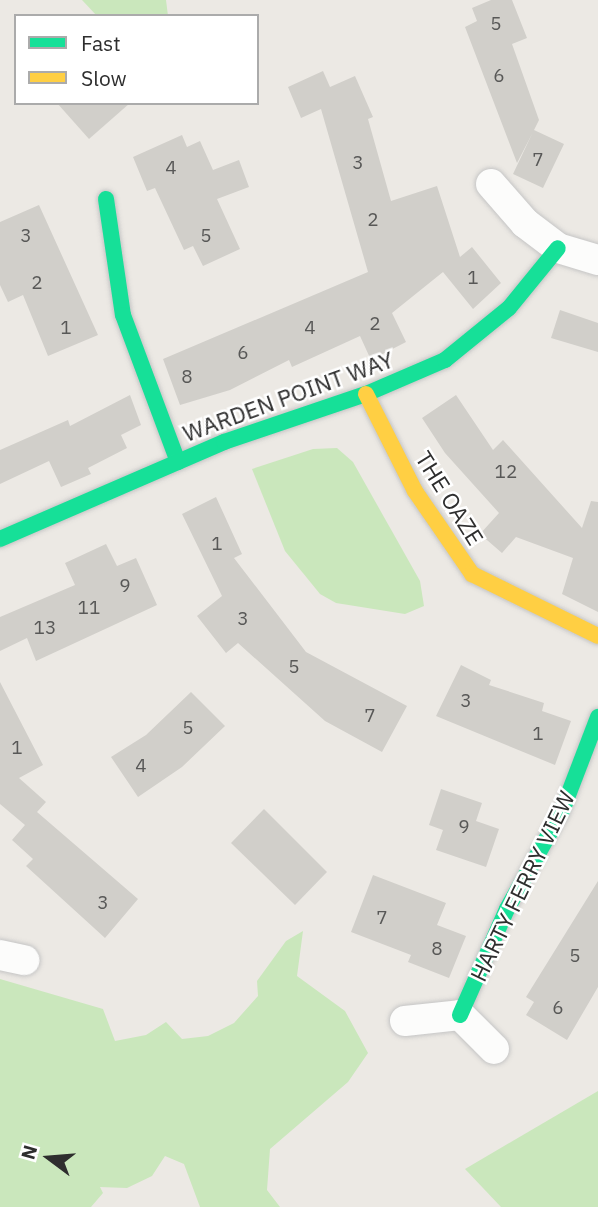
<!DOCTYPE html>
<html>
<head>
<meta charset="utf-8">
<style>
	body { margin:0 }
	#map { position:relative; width:598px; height:1207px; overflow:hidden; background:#ece9e4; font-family:"IBM Plex Sans",sans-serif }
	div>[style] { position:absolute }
	.green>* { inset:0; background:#cae7bc }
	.building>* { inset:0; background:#d1cfca }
	.roads { filter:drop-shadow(0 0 2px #c5c5c5) drop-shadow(0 0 2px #c5c5c5) }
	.street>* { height:30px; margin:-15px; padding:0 15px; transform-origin:15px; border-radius:15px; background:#fcfcfb }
	.fast>* { height:16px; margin:-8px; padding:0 8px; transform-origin:8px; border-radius:8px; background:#16e098 }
	.slow>* { height:16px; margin:-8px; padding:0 8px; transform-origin:8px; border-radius:8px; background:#ffcf43 }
	span { translate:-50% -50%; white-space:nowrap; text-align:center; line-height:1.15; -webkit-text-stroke:5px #fff; paint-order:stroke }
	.number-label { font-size:19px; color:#585857 }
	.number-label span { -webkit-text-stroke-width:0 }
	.street-label { font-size:23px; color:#2e2e2e }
	.legend { position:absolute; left:14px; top:14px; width:245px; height:91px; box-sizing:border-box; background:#fff; border:2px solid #ababab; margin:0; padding:9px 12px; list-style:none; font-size:21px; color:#2e2e2e }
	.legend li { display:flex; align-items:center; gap:14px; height:35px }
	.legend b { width:35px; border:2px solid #ababab }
	.north { position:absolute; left:14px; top:1123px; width:70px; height:70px; -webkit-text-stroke:5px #fff; paint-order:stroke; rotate:286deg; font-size:19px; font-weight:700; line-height:28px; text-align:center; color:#2e2e2e }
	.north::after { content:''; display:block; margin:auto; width:24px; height:32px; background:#2e2e2e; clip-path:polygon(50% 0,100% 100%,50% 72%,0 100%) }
</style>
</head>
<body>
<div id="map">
	<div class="green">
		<div style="clip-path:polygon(82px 0,166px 0,168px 16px,97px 16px)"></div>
		<div style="clip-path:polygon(337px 448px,353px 462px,420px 581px,424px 606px,405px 614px,336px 603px,320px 594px,285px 551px,252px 469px,313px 449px)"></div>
		<div style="clip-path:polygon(303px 931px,297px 976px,345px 1011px,368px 1053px,348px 1082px,270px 1149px,267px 1190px,280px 1207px,200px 1207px,184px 1164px,165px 1156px,152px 1176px,127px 1188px,100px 1187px,103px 1193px,91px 1207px,0 1207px,0 979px,103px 1009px,115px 1041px,146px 1035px,166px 1022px,182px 1039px,208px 1036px,234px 1023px,258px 996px,257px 981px,286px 941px)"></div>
		<div style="clip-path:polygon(598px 1091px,598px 1207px,501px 1207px,465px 1169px)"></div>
	</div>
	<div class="building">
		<div style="clip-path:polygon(491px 0,512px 0,527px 38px,512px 44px,539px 120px,534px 130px,564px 144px,543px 188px,513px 174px,532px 134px,517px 163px,465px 27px,477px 21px,472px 8px)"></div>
		<div style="clip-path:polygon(323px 71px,330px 87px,355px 76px,373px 117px,368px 119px,391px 201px,437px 186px,460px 257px,472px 247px,501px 283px,473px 309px,443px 272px,392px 313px,406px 342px,371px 360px,360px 336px,292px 367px,289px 360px,230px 390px,180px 405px,163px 359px,368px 272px,321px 109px,301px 118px,288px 87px)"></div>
		<div style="clip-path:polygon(57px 103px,130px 103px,89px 139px)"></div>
		<div style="clip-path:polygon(182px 135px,187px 147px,200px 141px,213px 170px,239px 160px,249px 187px,217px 199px,240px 249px,203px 266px,193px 246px,184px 250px,155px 188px,147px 191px,133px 157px)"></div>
		<div style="clip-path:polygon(39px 205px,98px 335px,48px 356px,23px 295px,8px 302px,0 285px,0 222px)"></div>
		<div style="clip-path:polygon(560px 310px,598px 323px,598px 352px,551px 338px)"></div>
		<div style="clip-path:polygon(130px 395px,141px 425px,121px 435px,127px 448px,88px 468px,91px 474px,61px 487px,49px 461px,0 484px,0 450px,68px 420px,70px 426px)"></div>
		<div style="clip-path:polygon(456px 395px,493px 450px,503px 440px,582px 528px,591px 501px,598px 502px,598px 612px,562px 594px,573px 558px,516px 537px,502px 553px,480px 534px,499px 513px,445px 453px,422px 418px)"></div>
		<div style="clip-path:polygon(216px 497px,242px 554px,234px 558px,306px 652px,407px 706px,382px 752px,325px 721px,238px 643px,226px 653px,197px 616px,222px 596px,182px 514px)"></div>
		<div style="clip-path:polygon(106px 544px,117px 566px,136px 558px,157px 605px,36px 661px,27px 638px,0 651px,0 617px,75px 585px,65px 563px)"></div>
		<div style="clip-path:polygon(461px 665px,491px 680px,489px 685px,544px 703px,542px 711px,571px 721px,555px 765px,436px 716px)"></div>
		<div style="clip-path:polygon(0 682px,43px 765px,19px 778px,46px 802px,37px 812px,138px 899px,105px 938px,26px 866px,33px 859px,12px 840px,25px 825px,0 804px)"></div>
		<div style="clip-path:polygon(191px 692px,225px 726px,182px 767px,138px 797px,111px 757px,146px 735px)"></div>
		<div style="clip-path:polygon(441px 789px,482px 803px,476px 821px,499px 829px,486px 867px,436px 850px,443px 830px,429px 825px)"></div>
		<div style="clip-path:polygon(264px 809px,327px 872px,295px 905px,231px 843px)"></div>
		<div style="clip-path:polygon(373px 875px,446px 903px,437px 925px,466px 936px,449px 978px,408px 962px,411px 955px,351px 932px)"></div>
		<div style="clip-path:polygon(598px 881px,598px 987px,567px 1040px,526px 1015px,534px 1002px,526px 997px)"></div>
	</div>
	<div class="roads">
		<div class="street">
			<div style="left:491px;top:184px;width:52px;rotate:48.9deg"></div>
			<div style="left:525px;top:223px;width:41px;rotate:37.1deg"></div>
			<div style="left:558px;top:248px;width:42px;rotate:16.7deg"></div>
			<div style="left:0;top:955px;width:25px;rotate:12deg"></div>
			<div style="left:405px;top:1021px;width:55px;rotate:-6.2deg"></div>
			<div style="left:460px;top:1015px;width:48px;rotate:45deg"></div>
		</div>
		<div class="fast">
			<div style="left:106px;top:199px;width:117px;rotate:81.7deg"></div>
			<div style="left:123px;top:315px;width:157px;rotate:69.5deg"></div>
			<div style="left:0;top:539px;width:244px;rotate:-23.4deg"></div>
			<div style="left:224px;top:442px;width:150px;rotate:-18.7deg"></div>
			<div style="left:366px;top:394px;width:86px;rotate:-23.3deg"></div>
			<div style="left:445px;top:360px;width:82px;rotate:-39.1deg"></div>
			<div style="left:509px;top:308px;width:77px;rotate:-50.8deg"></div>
			<div style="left:460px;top:1015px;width:116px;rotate:-66.1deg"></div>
			<div style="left:507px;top:909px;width:112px;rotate:-60.7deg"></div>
			<div style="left:562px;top:811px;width:101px;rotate:-69deg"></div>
		</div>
		<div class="slow">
			<div style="left:366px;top:394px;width:109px;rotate:63.2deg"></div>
			<div style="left:415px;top:491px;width:101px;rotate:55.5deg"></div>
			<div style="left:472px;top:574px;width:140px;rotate:26.2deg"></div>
		</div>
	</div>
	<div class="number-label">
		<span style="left:496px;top:24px">5</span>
		<span style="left:499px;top:76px">6</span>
		<span style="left:538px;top:160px">7</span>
		<span style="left:358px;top:163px">3</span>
		<span style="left:171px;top:168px">4</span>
		<span style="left:373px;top:220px">2</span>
		<span style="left:26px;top:236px">3</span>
		<span style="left:206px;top:236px">5</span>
		<span style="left:473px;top:278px">1</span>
		<span style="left:37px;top:283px">2</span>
		<span style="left:375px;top:324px">2</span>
		<span style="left:66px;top:328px">1</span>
		<span style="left:310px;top:328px">4</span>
		<span style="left:243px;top:353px">6</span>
		<span style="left:187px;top:377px">8</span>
		<span style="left:506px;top:472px">12</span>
		<span style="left:217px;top:544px">1</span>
		<span style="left:125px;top:586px">9</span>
		<span style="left:89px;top:608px">11</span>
		<span style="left:243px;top:619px">3</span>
		<span style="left:45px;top:628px">13</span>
		<span style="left:294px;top:667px">5</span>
		<span style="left:466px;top:701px">3</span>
		<span style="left:370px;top:716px">7</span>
		<span style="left:188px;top:728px">5</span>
		<span style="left:538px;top:734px">1</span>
		<span style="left:17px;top:748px">1</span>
		<span style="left:141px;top:766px">4</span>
		<span style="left:464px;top:827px">9</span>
		<span style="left:103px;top:903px">3</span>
		<span style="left:382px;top:918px">7</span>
		<span style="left:437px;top:949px">8</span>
		<span style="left:575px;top:956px">5</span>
		<span style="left:558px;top:1008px">6</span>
	</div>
	<div class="street-label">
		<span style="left:288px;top:396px;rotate:-20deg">WARDEN POINT WAY</span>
		<span style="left:450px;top:498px;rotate:58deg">THE OAZE</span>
		<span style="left:522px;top:886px;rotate:-64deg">HARTY FERRY VIEW</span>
	</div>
	<ul class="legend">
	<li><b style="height:9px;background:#16e098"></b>Fast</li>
	<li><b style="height:9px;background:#ffcf43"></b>Slow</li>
	</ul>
	<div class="north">N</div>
</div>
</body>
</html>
